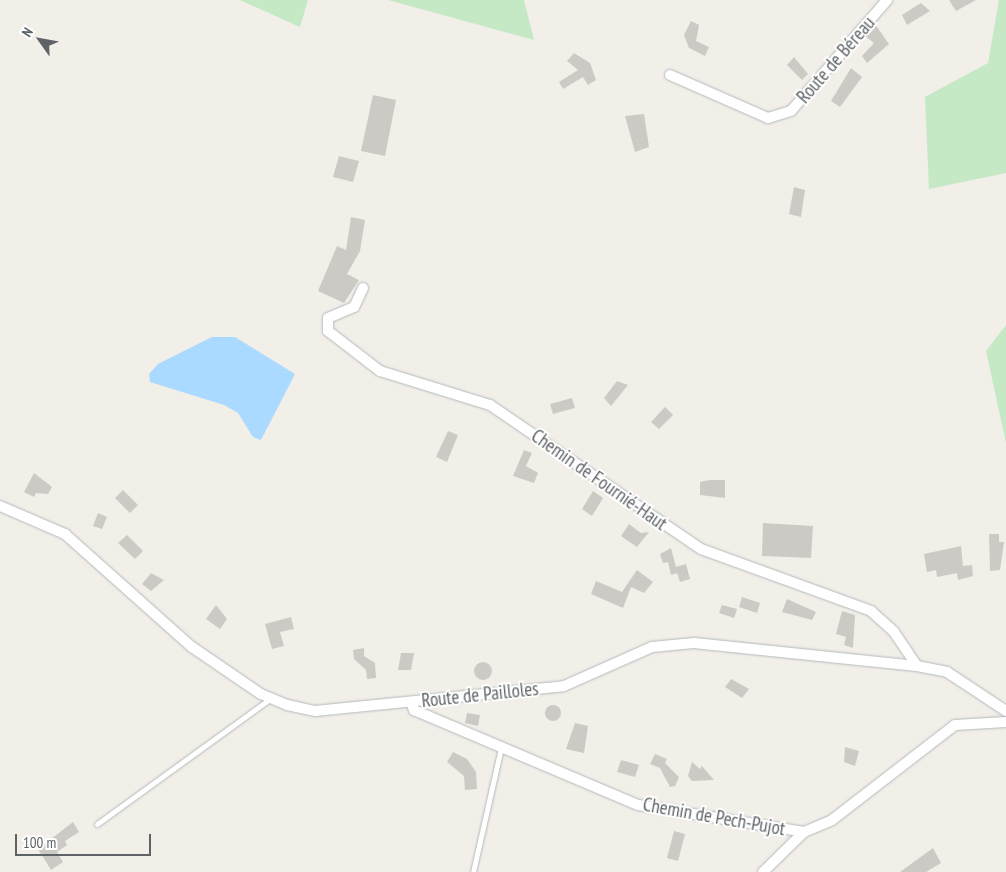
<!DOCTYPE html>
<html>
<head>
<meta charset="utf-8">
<style>
	body { margin:0 }
	#map { position:relative; width:1006px; height:872px; overflow:hidden; background:#f1efe8; font-family:"PT Sans Narrow",sans-serif }
	div>[style] { position:absolute }
	.green>* { inset:0; background:#c5e8c5 }
	.water>* { inset:0; background:#aadaff }
	.building>* { inset:0; background:#cccac5 }
	.round { border-radius:50% }
	.roads { filter:drop-shadow(0 0 1px #b5b8bc) drop-shadow(0 0 1px #b5b8bc) }
	.service>* { height:5px; margin:-2.5px; padding:0 2.5px; transform-origin:2.5px; border-radius:2.5px; background:#fff }
	.minor>* { height:10px; margin:-5px; padding:0 5px; transform-origin:5px; border-radius:5px; background:#fff }
	span { translate:-50% -50%; white-space:nowrap; text-align:center; line-height:1.15; -webkit-text-stroke:4px #fff; paint-order:stroke }
	.street-label { font-size:19px; color:#5f6368 }
	.north { position:absolute; left:15px; top:15px; width:50px; height:50px; -webkit-text-stroke:4px #fff; paint-order:stroke; rotate:302deg; font-size:14px; font-weight:700; line-height:20px; text-align:center; color:#5f6368 }
	.north::after { content:''; display:block; margin:auto; width:18px; height:22px; background:#5f6368; clip-path:polygon(50% 0,100% 100%,50% 72%,0 100%) }
	.scale { position:absolute; left:15px; top:834px; width:136px; height:22px; box-sizing:border-box; border:2px solid #5f6368; border-top:0; padding-left:6px; font-size:15px; line-height:18px; white-space:nowrap; color:#5f6368; -webkit-text-stroke:4px #fff; paint-order:stroke }
</style>
</head>
<body>
<div id="map">
	<div class="green">
		<div style="clip-path:polygon(240px 0,308px 0,300px 27px)"></div>
		<div style="clip-path:polygon(388px 0,524px 0,534px 40px)"></div>
		<div style="clip-path:polygon(999px 0,1006px 0,1006px 173px,929px 189px,925px 97px,988px 63px)"></div>
		<div style="clip-path:polygon(1006px 325px,1006px 443px,986px 351px)"></div>
	</div>
	<div class="water">
		<div style="clip-path:polygon(212px 337px,235px 337px,295px 374px,261px 440px,253px 437px,238px 413px,224px 405px,150px 382px,149px 374px,158px 364px)"></div>
	</div>
	<div class="building">
		<div style="clip-path:polygon(949px 0,976px 0,956px 11px)"></div>
		<div style="clip-path:polygon(921px 3px,930px 11px,907px 25px,902px 15px)"></div>
		<div style="clip-path:polygon(691px 21px,699px 25px,696px 41px,709px 47px,705px 56px,689px 48px,684px 35px)"></div>
		<div style="clip-path:polygon(875px 24px,889px 44px,867px 63px,862px 56px,874px 43px,865px 36px)"></div>
		<div style="clip-path:polygon(574px 53px,590px 63px,596px 80px,588px 85px,583px 77px,563px 89px,559px 82px,578px 70px,567px 61px)"></div>
		<div style="clip-path:polygon(794px 57px,808px 74px,802px 80px,787px 65px)"></div>
		<div style="clip-path:polygon(851px 68px,862px 77px,840px 107px,831px 101px)"></div>
		<div style="clip-path:polygon(373px 95px,396px 100px,385px 156px,361px 151px)"></div>
		<div style="clip-path:polygon(644px 114px,649px 147px,635px 152px,625px 116px)"></div>
		<div style="clip-path:polygon(339px 156px,359px 161px,353px 182px,333px 177px)"></div>
		<div style="clip-path:polygon(794px 187px,805px 190px,801px 217px,789px 214px)"></div>
		<div style="clip-path:polygon(351px 217px,365px 220px,360px 251px,347px 274px,359px 280px,344px 303px,318px 291px,337px 246px,346px 250px)"></div>
		<div style="clip-path:polygon(617px 381px,628px 385px,611px 406px,604px 398px)"></div>
		<div style="clip-path:polygon(572px 398px,575px 408px,553px 414px,550px 404px)"></div>
		<div style="clip-path:polygon(665px 407px,673px 415px,659px 429px,651px 422px)"></div>
		<div style="clip-path:polygon(448px 431px,458px 435px,447px 462px,436px 457px)"></div>
		<div style="clip-path:polygon(524px 450px,532px 453px,526px 466px,538px 473px,534px 483px,513px 476px)"></div>
		<div style="clip-path:polygon(34px 473px,52px 487px,48px 494px,36px 493px,34px 497px,24px 492px)"></div>
		<div style="clip-path:polygon(710px 480px,725px 480px,725px 498px,700px 495px,700px 482px)"></div>
		<div style="clip-path:polygon(123px 490px,138px 505px,130px 513px,115px 498px)"></div>
		<div style="clip-path:polygon(593px 491px,603px 498px,592px 516px,582px 509px)"></div>
		<div style="clip-path:polygon(98px 513px,107px 517px,102px 529px,93px 526px)"></div>
		<div style="clip-path:polygon(763px 523px,813px 526px,811px 558px,762px 556px)"></div>
		<div style="clip-path:polygon(629px 524px,641px 533px,649px 532px,637px 547px,621px 536px)"></div>
		<div style="clip-path:polygon(989px 534px,999px 534px,999px 542px,1004px 542px,1000px 570px,990px 571px)"></div>
		<div style="clip-path:polygon(127px 535px,143px 551px,135px 559px,118px 543px)"></div>
		<div style="clip-path:polygon(961px 546px,963px 566px,972px 565px,973px 576px,958px 580px,957px 573px,937px 577px,936px 570px,927px 572px,924px 554px)"></div>
		<div style="clip-path:polygon(671px 548px,676px 567px,686px 564px,690px 579px,680px 582px,677px 573px,671px 575px,668px 562px,663px 563px,660px 554px)"></div>
		<div style="clip-path:polygon(637px 570px,653px 582px,644px 593px,631px 587px,623px 608px,591px 594px,596px 581px,622px 592px)"></div>
		<div style="clip-path:polygon(151px 573px,164px 580px,151px 591px,142px 584px)"></div>
		<div style="clip-path:polygon(742px 597px,760px 603px,757px 613px,739px 607px)"></div>
		<div style="clip-path:polygon(787px 599px,816px 612px,812px 620px,782px 612px)"></div>
		<div style="clip-path:polygon(216px 605px,227px 619px,220px 629px,206px 619px)"></div>
		<div style="clip-path:polygon(722px 605px,737px 609px,734px 618px,719px 613px)"></div>
		<div style="clip-path:polygon(842px 611px,855px 615px,853px 648px,844px 645px,846px 637px,836px 634px)"></div>
		<div style="clip-path:polygon(291px 617px,294px 629px,280px 632px,284px 646px,272px 649px,265px 624px)"></div>
		<div style="clip-path:polygon(364px 648px,364px 656px,375px 663px,376px 678px,367px 679px,366px 670px,354px 659px,353px 650px)"></div>
		<div style="clip-path:polygon(401px 653px,414px 653px,411px 670px,398px 670px)"></div>
		<div class="round" style="left:474px;top:662px;width:18px;height:18px"></div>
		<div style="clip-path:polygon(731px 679px,749px 689px,742px 698px,725px 687px)"></div>
		<div class="round" style="left:545px;top:705px;width:16px;height:16px"></div>
		<div style="clip-path:polygon(467px 713px,480px 715px,478px 726px,465px 723px)"></div>
		<div style="clip-path:polygon(575px 723px,588px 726px,584px 753px,566px 749px)"></div>
		<div style="clip-path:polygon(845px 747px,859px 751px,855px 766px,844px 762px)"></div>
		<div style="clip-path:polygon(453px 752px,467px 759px,476px 772px,477px 789px,465px 790px,464px 776px,447px 762px)"></div>
		<div style="clip-path:polygon(655px 754px,667px 759px,665px 763px,679px 777px,675px 786px,670px 787px,660px 768px,650px 764px)"></div>
		<div style="clip-path:polygon(621px 760px,639px 765px,635px 777px,617px 772px)"></div>
		<div style="clip-path:polygon(692px 762px,700px 769px,702px 766px,714px 780px,692px 781px,688px 776px)"></div>
		<div style="clip-path:polygon(73px 822px,79px 832px,65px 841px,67px 845px,57px 852px,63px 862px,51px 870px,38px 849px)"></div>
		<div style="clip-path:polygon(674px 831px,685px 834px,678px 861px,667px 858px)"></div>
		<div style="clip-path:polygon(933px 848px,941px 863px,926px 872px,900px 872px)"></div>
	</div>
	<div class="roads">
		<div class="service">
			<div style="left:97px;top:824px;width:215px;rotate:-35.9deg"></div>
			<div style="left:473px;top:872px;width:127px;rotate:-77.3deg"></div>
		</div>
		<div class="minor">
			<div style="left:670px;top:75px;width:107px;rotate:23.7deg"></div>
			<div style="left:768px;top:118px;width:24px;rotate:-17deg"></div>
			<div style="left:791px;top:111px;width:147px;rotate:-49.1deg"></div>
			<div style="left:363px;top:288px;width:21px;rotate:115deg"></div>
			<div style="left:354px;top:307px;width:28px;rotate:157deg"></div>
			<div style="left:328px;top:318px;width:13px;rotate:90deg"></div>
			<div style="left:328px;top:331px;width:66px;rotate:37.6deg"></div>
			<div style="left:380px;top:371px;width:115px;rotate:17.2deg"></div>
			<div style="left:490px;top:405px;width:255px;rotate:34.3deg"></div>
			<div style="left:701px;top:549px;width:181px;rotate:20deg"></div>
			<div style="left:871px;top:611px;width:31px;rotate:42deg"></div>
			<div style="left:894px;top:632px;width:41px;rotate:55.9deg"></div>
			<div style="left:0;top:506px;width:71px;rotate:23.3deg"></div>
			<div style="left:65px;top:534px;width:170px;rotate:41.7deg"></div>
			<div style="left:192px;top:647px;width:83px;rotate:34.3deg"></div>
			<div style="left:261px;top:694px;width:28px;rotate:23deg"></div>
			<div style="left:287px;top:705px;width:29px;rotate:12deg"></div>
			<div style="left:315px;top:711px;width:250px;rotate:-5.7deg"></div>
			<div style="left:564px;top:686px;width:96px;rotate:-23.9deg"></div>
			<div style="left:652px;top:647px;width:42px;rotate:-5.4deg"></div>
			<div style="left:694px;top:643px;width:224px;rotate:5.9deg"></div>
			<div style="left:917px;top:666px;width:31px;rotate:11deg"></div>
			<div style="left:947px;top:672px;width:71px;rotate:33.5deg"></div>
			<div style="left:411px;top:702px;width:9px;rotate:69deg"></div>
			<div style="left:414px;top:710px;width:243px;rotate:23deg"></div>
			<div style="left:638px;top:805px;width:168px;rotate:9.2deg"></div>
			<div style="left:804px;top:832px;width:30px;rotate:-23deg"></div>
			<div style="left:832px;top:820px;width:155px;rotate:-37.7deg"></div>
			<div style="left:955px;top:725px;width:51px;rotate:-3.4deg"></div>
			<div style="left:763px;top:872px;width:57px;rotate:-44.3deg"></div>
		</div>
	</div>
	<div class="street-label">
		<span style="left:836px;top:60px;rotate:-49deg">Route de Béreau</span>
		<span style="left:599px;top:480px;rotate:35deg">Chemin de Fournié-Haut</span>
		<span style="left:480px;top:695px;rotate:-6deg">Route de Pailloles</span>
		<span style="left:714px;top:817px;rotate:10deg">Chemin de Pech-Pujot</span>
	</div>
	<div class="north">N</div>
	<div class="scale">100 m</div>
</div>
</body>
</html>
